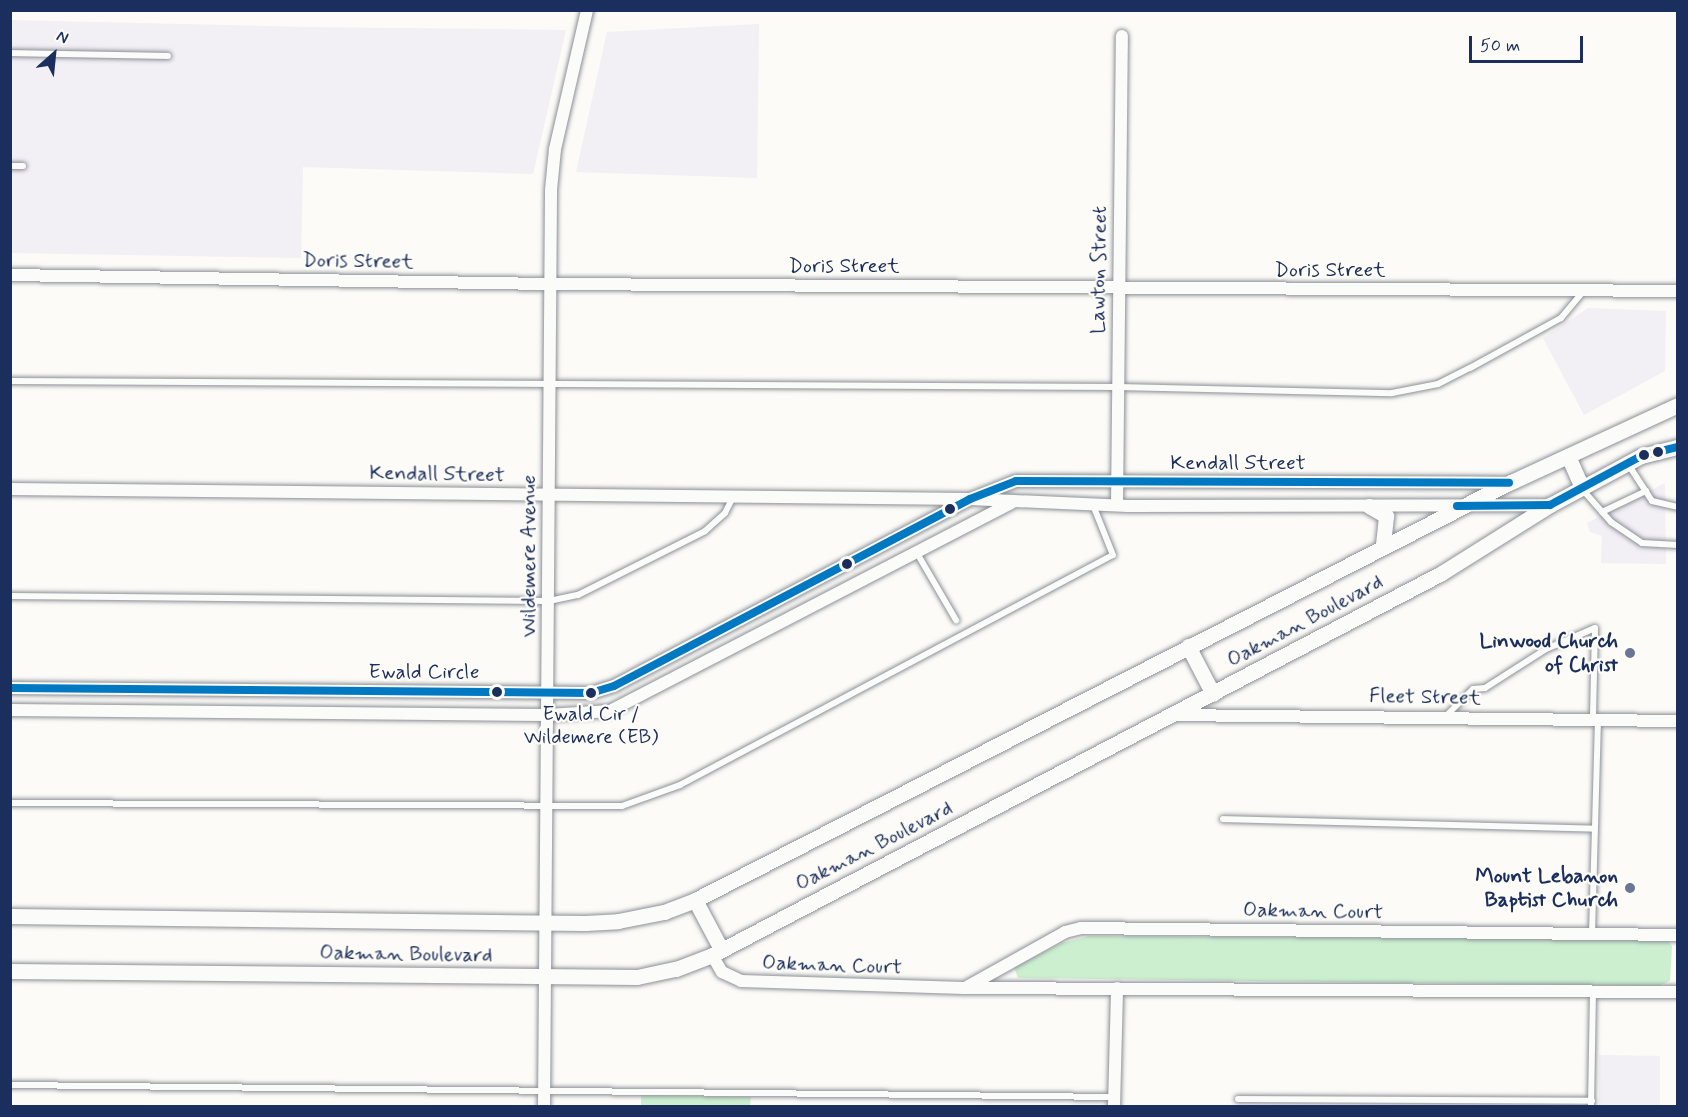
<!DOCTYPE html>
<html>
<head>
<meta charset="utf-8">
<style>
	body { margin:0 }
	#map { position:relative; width:1688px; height:1117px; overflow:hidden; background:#fcfbf8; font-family:Mynerve,sans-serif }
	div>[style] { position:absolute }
	.built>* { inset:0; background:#f2eff5 }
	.green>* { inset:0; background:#ccefd0 }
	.roads { filter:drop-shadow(0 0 2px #8c9097) drop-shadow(0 0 2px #8c9097) }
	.service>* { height:6px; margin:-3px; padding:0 3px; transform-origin:3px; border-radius:3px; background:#fbfbf9 }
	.minor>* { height:12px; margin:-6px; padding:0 6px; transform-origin:6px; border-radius:6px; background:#fbfbf9 }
	.tertiary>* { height:15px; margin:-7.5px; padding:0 7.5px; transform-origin:7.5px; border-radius:7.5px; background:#fbfbf9 }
	.bus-1>* { height:8px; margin:-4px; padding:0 4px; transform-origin:4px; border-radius:4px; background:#0079c2 }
	.dots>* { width:16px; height:16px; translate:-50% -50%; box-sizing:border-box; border:3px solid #fdfcf7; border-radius:50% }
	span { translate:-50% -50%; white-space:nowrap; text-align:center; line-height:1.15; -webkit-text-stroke:4.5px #fdfcf7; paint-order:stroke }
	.bus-label { font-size:20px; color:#1b2f5e }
	.street-label { font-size:21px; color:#1b2f5e }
	.poi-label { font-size:21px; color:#1b2f5e; font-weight:700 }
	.right { translate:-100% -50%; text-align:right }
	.frame { position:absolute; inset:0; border:12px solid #1b2f5e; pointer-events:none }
	.north { position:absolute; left:24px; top:24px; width:60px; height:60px; -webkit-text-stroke:4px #fdfcf7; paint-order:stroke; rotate:27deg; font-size:16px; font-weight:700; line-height:24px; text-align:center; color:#1b2f5e }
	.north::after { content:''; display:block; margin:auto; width:21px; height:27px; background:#1b2f5e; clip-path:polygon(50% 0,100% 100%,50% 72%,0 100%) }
	.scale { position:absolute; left:1469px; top:36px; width:114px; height:27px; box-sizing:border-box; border:3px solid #1b2f5e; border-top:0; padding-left:8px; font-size:18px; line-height:21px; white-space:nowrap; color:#1b2f5e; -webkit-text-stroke:4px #fdfcf7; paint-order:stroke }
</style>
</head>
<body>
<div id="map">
	<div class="built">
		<div style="clip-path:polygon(11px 20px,307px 27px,566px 30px,533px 174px,303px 167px,301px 258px,11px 253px)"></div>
		<div style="clip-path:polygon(759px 24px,757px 178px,576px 172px,607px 32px)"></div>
		<div style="clip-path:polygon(1588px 308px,1666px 311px,1665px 371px,1584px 415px,1543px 338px)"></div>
		<div style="clip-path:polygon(1665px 483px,1666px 564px,1601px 563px,1602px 536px,1590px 532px,1587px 523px)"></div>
		<div style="clip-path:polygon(1599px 1055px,1660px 1056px,1660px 1106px,1599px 1106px)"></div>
	</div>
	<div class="green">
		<div style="clip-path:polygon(1089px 936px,1656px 939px,1667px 940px,1672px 946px,1670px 981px,1659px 986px,1018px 978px,1014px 967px,1062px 943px)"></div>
		<div style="clip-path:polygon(641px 1095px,751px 1097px,750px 1106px,641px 1106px)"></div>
	</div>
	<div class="roads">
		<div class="service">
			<div style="left:10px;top:53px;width:158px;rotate:1.1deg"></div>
			<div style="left:10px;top:166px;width:13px"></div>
			<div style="left:10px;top:381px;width:1108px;rotate:0.31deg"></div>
			<div style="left:1118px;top:387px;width:274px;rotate:1.3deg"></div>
			<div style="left:1392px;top:393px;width:47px;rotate:-11.1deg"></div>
			<div style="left:1438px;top:384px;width:36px;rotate:-27deg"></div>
			<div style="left:1470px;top:368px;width:104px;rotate:-28.8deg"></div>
			<div style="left:1561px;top:318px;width:35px;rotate:-50deg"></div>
			<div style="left:1628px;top:464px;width:44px;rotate:57deg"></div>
			<div style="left:1652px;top:501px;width:27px;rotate:13deg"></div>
			<div style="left:1582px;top:489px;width:44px;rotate:48.7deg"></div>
			<div style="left:1611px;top:522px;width:37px;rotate:34deg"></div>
			<div style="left:1642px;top:543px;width:36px;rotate:3deg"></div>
			<div style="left:1602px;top:512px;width:49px;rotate:-25.5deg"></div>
			<div style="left:917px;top:553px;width:78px;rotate:59.8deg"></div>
			<div style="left:10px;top:596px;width:539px;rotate:0.53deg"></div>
			<div style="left:549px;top:601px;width:30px;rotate:-12deg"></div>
			<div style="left:578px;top:595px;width:142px;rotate:-26.7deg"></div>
			<div style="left:705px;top:531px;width:27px;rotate:-42deg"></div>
			<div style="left:725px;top:513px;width:18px;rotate:-63deg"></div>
			<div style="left:1446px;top:716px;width:38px;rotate:-45deg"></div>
			<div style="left:1473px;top:689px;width:12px;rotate:-5deg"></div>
			<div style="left:1485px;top:688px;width:72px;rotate:-32.6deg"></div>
			<div style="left:1546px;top:649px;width:53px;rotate:-23.2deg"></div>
			<div style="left:1595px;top:628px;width:91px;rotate:91.3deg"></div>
			<div style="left:10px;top:803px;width:612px;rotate:0.28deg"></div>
			<div style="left:622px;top:806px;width:62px;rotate:-19.9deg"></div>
			<div style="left:680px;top:785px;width:490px;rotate:-28deg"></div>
			<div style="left:1113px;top:555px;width:54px;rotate:-111.8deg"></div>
			<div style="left:1223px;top:819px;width:372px;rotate:1.5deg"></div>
			<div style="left:1592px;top:934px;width:214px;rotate:-88.4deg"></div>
			<div style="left:10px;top:1085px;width:1104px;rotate:0.62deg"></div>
			<div style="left:1238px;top:1099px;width:354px;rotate:0.3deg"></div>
			<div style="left:1591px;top:1106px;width:114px;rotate:-89deg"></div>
		</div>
		<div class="minor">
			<div style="left:10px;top:275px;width:538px;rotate:0.96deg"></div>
			<div style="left:548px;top:284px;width:1130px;rotate:0.35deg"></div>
			<div style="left:10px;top:489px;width:960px;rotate:0.6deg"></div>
			<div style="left:970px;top:499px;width:158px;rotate:2.5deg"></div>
			<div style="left:1128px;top:506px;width:422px;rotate:-0.1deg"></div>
			<div style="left:1117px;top:504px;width:468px;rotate:-89.4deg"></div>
			<div style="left:10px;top:688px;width:581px;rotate:0.49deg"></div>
			<div style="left:591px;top:693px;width:24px;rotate:-17deg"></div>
			<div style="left:614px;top:686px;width:402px;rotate:-27.7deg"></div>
			<div style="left:970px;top:499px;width:49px;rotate:-21.4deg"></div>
			<div style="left:1016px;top:481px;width:490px;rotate:0.2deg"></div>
			<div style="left:10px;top:710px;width:538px;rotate:0.53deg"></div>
			<div style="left:548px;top:715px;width:62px;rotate:-3.7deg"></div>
			<div style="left:610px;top:711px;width:452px;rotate:-27.4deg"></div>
			<div style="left:1173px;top:715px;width:505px;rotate:0.68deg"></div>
			<div style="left:712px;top:955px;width:20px;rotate:60deg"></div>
			<div style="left:722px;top:972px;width:21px;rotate:25deg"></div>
			<div style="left:741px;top:981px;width:223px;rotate:1.8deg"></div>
			<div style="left:964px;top:988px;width:714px;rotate:0.32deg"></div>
			<div style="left:965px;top:988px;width:115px;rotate:-29.2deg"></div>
			<div style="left:1065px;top:932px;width:16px;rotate:-14deg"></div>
			<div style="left:1081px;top:928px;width:597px;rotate:0.67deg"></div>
			<div style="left:544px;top:1106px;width:916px;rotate:-89.56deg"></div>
			<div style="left:551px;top:190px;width:41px;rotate:-84.4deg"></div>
			<div style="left:555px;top:149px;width:143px;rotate:-77deg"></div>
			<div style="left:1114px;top:1106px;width:118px;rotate:-88.5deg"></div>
		</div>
		<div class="tertiary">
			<div style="left:1568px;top:456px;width:35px;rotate:66deg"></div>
			<div style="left:1369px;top:506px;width:20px;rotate:30deg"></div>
			<div style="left:1386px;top:516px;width:31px;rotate:96deg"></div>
			<div style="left:1188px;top:646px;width:54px;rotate:62.5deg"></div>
			<div style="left:695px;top:900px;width:55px;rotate:62deg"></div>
			<div style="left:10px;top:916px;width:575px;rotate:0.7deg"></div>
			<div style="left:585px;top:923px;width:33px;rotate:-3deg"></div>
			<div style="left:618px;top:921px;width:47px;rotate:-11.1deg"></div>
			<div style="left:664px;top:912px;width:33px;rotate:-21deg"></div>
			<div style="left:695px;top:900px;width:915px;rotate:-27.13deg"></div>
			<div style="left:1509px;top:483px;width:186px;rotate:-24.8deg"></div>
			<div style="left:10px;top:971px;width:627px;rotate:0.55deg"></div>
			<div style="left:637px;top:977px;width:40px;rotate:-12deg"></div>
			<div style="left:676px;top:969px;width:39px;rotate:-21deg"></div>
			<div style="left:712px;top:955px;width:822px;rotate:-27.63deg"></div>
			<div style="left:1440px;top:574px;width:130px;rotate:-32.1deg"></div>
			<div style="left:1550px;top:505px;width:103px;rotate:-28.3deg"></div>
			<div style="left:1641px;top:456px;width:38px;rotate:-14deg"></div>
		</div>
	</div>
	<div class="bus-1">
		<div style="left:1457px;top:506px;width:93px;rotate:-0.6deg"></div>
		<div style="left:1550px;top:505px;width:103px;rotate:-28.3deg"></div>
		<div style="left:1641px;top:456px;width:38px;rotate:-14deg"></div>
		<div style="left:10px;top:688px;width:581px;rotate:0.49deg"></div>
		<div style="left:591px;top:693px;width:24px;rotate:-17deg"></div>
		<div style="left:614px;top:686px;width:402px;rotate:-27.7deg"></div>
		<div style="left:970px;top:499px;width:49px;rotate:-21.4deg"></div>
		<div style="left:1016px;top:481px;width:493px;rotate:0.2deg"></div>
	</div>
	<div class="dots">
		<div style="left:1658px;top:452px;background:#1b2f5e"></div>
		<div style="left:1644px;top:455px;background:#1b2f5e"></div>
		<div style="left:950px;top:509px;background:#1b2f5e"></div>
		<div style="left:847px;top:564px;background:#1b2f5e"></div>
		<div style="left:1630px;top:653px;background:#6a7694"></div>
		<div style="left:497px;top:692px;background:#1b2f5e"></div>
		<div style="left:591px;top:693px;background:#1b2f5e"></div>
		<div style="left:1630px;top:888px;background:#6a7694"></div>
	</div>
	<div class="bus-label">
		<span style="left:591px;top:726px">Ewald Cir /<br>Wildemere (EB)</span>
	</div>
	<div class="street-label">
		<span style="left:358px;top:261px;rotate:1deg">Doris Street</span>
		<span style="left:844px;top:266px">Doris Street</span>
		<span style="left:1099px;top:270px;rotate:-89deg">Lawton Street</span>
		<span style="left:1330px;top:270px">Doris Street</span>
		<span style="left:1238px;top:463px">Kendall Street</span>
		<span style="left:437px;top:474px;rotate:1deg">Kendall Street</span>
		<span style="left:529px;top:556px;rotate:-90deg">Wildemere Avenue</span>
		<span style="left:1305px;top:621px;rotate:-28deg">Oakman Boulevard</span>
		<span style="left:424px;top:672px">Ewald Circle</span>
		<span style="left:1425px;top:697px;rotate:1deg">Fleet Street</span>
		<span style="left:874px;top:846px;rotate:-27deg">Oakman Boulevard</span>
		<span style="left:1313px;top:911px;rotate:1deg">Oakman Court</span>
		<span style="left:406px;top:954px;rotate:1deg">Oakman Boulevard</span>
		<span style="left:832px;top:965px;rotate:2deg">Oakman Court</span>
	</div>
	<div class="poi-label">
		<span class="right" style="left:1618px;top:653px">Linwood Church<br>of Christ</span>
		<span class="right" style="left:1618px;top:888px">Mount Lebanon<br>Baptist Church</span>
	</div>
	<div class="frame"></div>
	<div class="north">N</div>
	<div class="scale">50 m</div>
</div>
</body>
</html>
